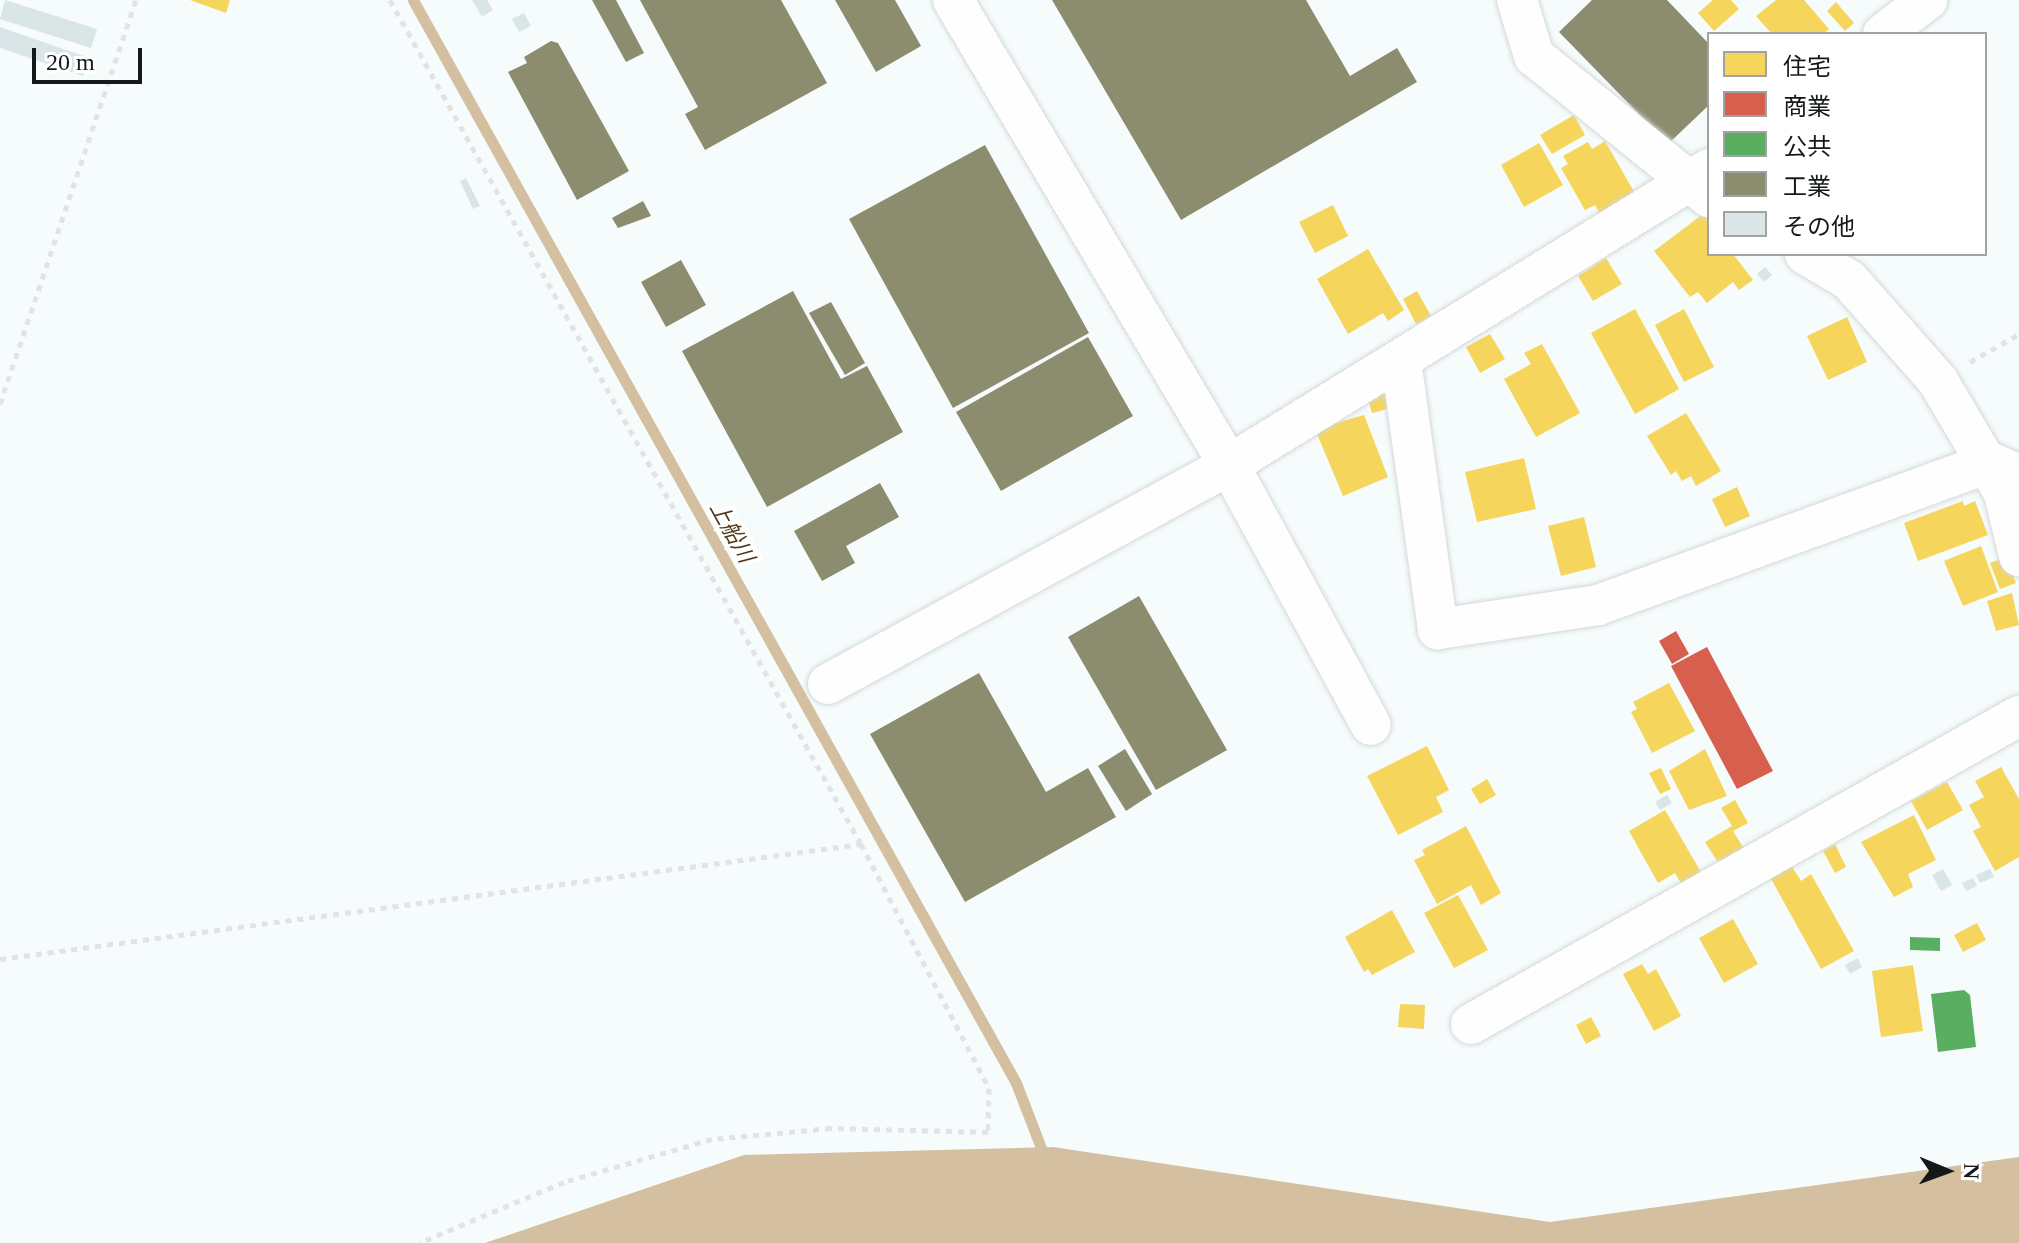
<!DOCTYPE html>
<html>
<head>
<meta charset="utf-8">
<style>
	body { margin:0 }
	#map { position:relative; width:2019px; height:1243px; overflow:hidden; background:#f6fbfc; font-family:"Times New Roman","Noto Sans JP",serif }
	div>[style] { position:absolute }
	.water>* { inset:0; background:#d4c0a1 }
	.homes>* { inset:0; background:#f6d55c }
	.shops>* { inset:0; background:#d6604d }
	.public>* { inset:0; background:#5aae61 }
	.industry>* { inset:0; background:#8c8c6e }
	.stream>* { height:11px; margin:-5.5px; padding:0 5.5px; transform-origin:5.5px; border-radius:5.5px; background:#d4c0a1 }
	.building>* { inset:0; background:#d9e5e7 }
	.path>* { height:5px; margin-top:-2.5px; transform-origin:0; background:repeating-linear-gradient(90deg,#e2e3e4 0 6px,transparent 0 12px) }
	.roads { filter:drop-shadow(0 0 2px #d4d8d9) drop-shadow(0 0 2px #d4d8d9) }
	.minor>* { height:40px; margin:-20px; padding:0 20px; transform-origin:20px; border-radius:20px; background:#fefeff }
	span { translate:-50% -50%; white-space:nowrap; text-align:center; line-height:1.15; -webkit-text-stroke:8px #fff; paint-order:stroke }
	.water-label { font-size:22px; color:#503915; font-style:italic }
	.legend { position:absolute; left:1707px; top:32px; width:280px; height:224px; box-sizing:border-box; background:#fff; border:2px solid #a1a3a3; margin:0; padding:10px 14px; list-style:none; font-size:24px; color:#141819 }
	.legend li { display:flex; align-items:center; gap:16px; height:40px }
	.legend b { width:40px; border:2px solid #a1a3a3 }
	.north { position:absolute; left:1907px; top:1131px; width:80px; height:80px; -webkit-text-stroke:6px #fff; paint-order:stroke; rotate:91deg; font-size:22px; font-weight:700; line-height:32px; text-align:center; color:#141819 }
	.north::after { content:''; display:block; margin:auto; width:28px; height:36px; background:#141819; clip-path:polygon(50% 0,100% 100%,50% 72%,0 100%) }
	.scale { position:absolute; left:32px; top:48px; width:110px; height:36px; box-sizing:border-box; border:4px solid #141819; border-top:0; padding-left:10px; font-size:24px; line-height:28px; white-space:nowrap; color:#141819; -webkit-text-stroke:6px #fff; paint-order:stroke }
</style>
</head>
<body>
<div id="map">
	<div class="water">
		<div style="clip-path:polygon(1053px 1147px,1550px 1222px,2019px 1157px,2019px 1243px,485px 1243px,744px 1155px)"></div>
	</div>
	<div class="homes">
		<div style="clip-path:polygon(190px 0,230px 0,226px 13px)"></div>
		<div style="clip-path:polygon(1713px 0,1731px 0,1739px 9px,1714px 31px,1698px 13px)"></div>
		<div style="clip-path:polygon(1776px 0,1804px 0,1829px 29px,1823px 34px,1772px 34px,1756px 16px)"></div>
		<div style="clip-path:polygon(1836px 2px,1854px 23px,1845px 31px,1827px 11px)"></div>
		<div style="clip-path:polygon(1574px 115px,1585px 135px,1552px 154px,1540px 135px)"></div>
		<div style="clip-path:polygon(1605px 141px,1637px 197px,1602px 217px,1595px 205px,1585px 210px,1561px 168px,1568px 164px,1563px 156px,1588px 142px,1592px 149px)"></div>
		<div style="clip-path:polygon(1539px 143px,1563px 185px,1524px 207px,1501px 165px)"></div>
		<div style="clip-path:polygon(1333px 205px,1348px 236px,1315px 253px,1299px 222px)"></div>
		<div style="clip-path:polygon(1703px 214px,1709px 222px,1709px 254px,1733px 254px,1753px 280px,1739px 290px,1733px 282px,1707px 303px,1698px 292px,1690px 297px,1654px 251px)"></div>
		<div style="clip-path:polygon(1368px 249px,1404px 310px,1388px 321px,1383px 313px,1348px 334px,1317px 279px)"></div>
		<div style="clip-path:polygon(1606px 258px,1622px 284px,1593px 301px,1578px 276px)"></div>
		<div style="clip-path:polygon(1417px 291px,1431px 316px,1416px 324px,1403px 299px)"></div>
		<div style="clip-path:polygon(1635px 309px,1679px 389px,1635px 414px,1591px 333px)"></div>
		<div style="clip-path:polygon(1684px 309px,1714px 367px,1684px 382px,1655px 325px)"></div>
		<div style="clip-path:polygon(1847px 317px,1867px 362px,1828px 380px,1807px 336px)"></div>
		<div style="clip-path:polygon(1490px 334px,1505px 359px,1480px 373px,1466px 347px)"></div>
		<div style="clip-path:polygon(1542px 344px,1580px 413px,1536px 437px,1504px 379px,1531px 364px,1524px 353px)"></div>
		<div style="clip-path:polygon(1382px 384px,1388px 409px,1372px 413px,1365px 388px)"></div>
		<div style="clip-path:polygon(1686px 413px,1721px 471px,1696px 486px,1691px 476px,1682px 481px,1676px 471px,1671px 475px,1647px 436px)"></div>
		<div style="clip-path:polygon(1364px 415px,1388px 477px,1343px 496px,1315px 429px)"></div>
		<div style="clip-path:polygon(1524px 458px,1536px 509px,1477px 522px,1465px 472px)"></div>
		<div style="clip-path:polygon(1737px 487px,1750px 516px,1725px 527px,1712px 499px)"></div>
		<div style="clip-path:polygon(1963px 501px,1964px 506px,1975px 501px,1988px 535px,1918px 561px,1904px 523px)"></div>
		<div style="clip-path:polygon(1584px 517px,1596px 567px,1561px 576px,1548px 526px)"></div>
		<div style="clip-path:polygon(1981px 546px,1998px 592px,1963px 606px,1944px 561px)"></div>
		<div style="clip-path:polygon(2006px 557px,2016px 583px,2000px 589px,1990px 563px)"></div>
		<div style="clip-path:polygon(2012px 593px,2019px 625px,1996px 631px,1987px 601px)"></div>
		<div style="clip-path:polygon(1669px 683px,1695px 731px,1652px 753px,1631px 712px,1637px 709px,1633px 702px)"></div>
		<div style="clip-path:polygon(1427px 746px,1449px 790px,1436px 797px,1443px 812px,1398px 835px,1367px 776px)"></div>
		<div style="clip-path:polygon(1705px 749px,1727px 796px,1689px 810px,1669px 771px)"></div>
		<div style="clip-path:polygon(2001px 767px,2019px 799px,2019px 857px,1995px 871px,1973px 831px,1981px 827px,1969px 805px,1984px 797px,1975px 781px)"></div>
		<div style="clip-path:polygon(1661px 768px,1671px 789px,1660px 794px,1649px 773px)"></div>
		<div style="clip-path:polygon(1487px 779px,1496px 795px,1480px 804px,1471px 789px)"></div>
		<div style="clip-path:polygon(1947px 782px,1963px 810px,1927px 830px,1911px 801px)"></div>
		<div style="clip-path:polygon(1735px 800px,1748px 823px,1733px 831px,1745px 850px,1719px 864px,1705px 842px,1732px 826px,1721px 808px)"></div>
		<div style="clip-path:polygon(1665px 810px,1702px 874px,1682px 885px,1675px 873px,1658px 883px,1629px 831px)"></div>
		<div style="clip-path:polygon(1914px 815px,1936px 860px,1908px 874px,1913px 887px,1894px 897px,1861px 842px)"></div>
		<div style="clip-path:polygon(1466px 826px,1501px 893px,1481px 905px,1471px 885px,1437px 904px,1414px 860px,1425px 855px,1422px 850px)"></div>
		<div style="clip-path:polygon(1835px 844px,1846px 867px,1835px 873px,1823px 851px)"></div>
		<div style="clip-path:polygon(1791px 865px,1801px 881px,1811px 874px,1854px 951px,1821px 969px,1770px 877px)"></div>
		<div style="clip-path:polygon(1458px 895px,1488px 950px,1454px 968px,1424px 913px)"></div>
		<div style="clip-path:polygon(1392px 910px,1415px 952px,1372px 975px,1368px 969px,1364px 972px,1345px 937px)"></div>
		<div style="clip-path:polygon(1733px 919px,1758px 964px,1724px 983px,1699px 938px)"></div>
		<div style="clip-path:polygon(1977px 923px,1986px 940px,1963px 952px,1954px 935px)"></div>
		<div style="clip-path:polygon(1642px 964px,1648px 974px,1656px 969px,1681px 1016px,1654px 1031px,1623px 974px)"></div>
		<div style="clip-path:polygon(1913px 965px,1923px 1031px,1881px 1037px,1872px 971px)"></div>
		<div style="clip-path:polygon(1400px 1004px,1425px 1005px,1424px 1029px,1398px 1027px)"></div>
		<div style="clip-path:polygon(1591px 1017px,1601px 1036px,1586px 1044px,1576px 1025px)"></div>
	</div>
	<div class="shops">
		<div style="clip-path:polygon(1676px 631px,1689px 654px,1672px 664px,1659px 641px)"></div>
		<div style="clip-path:polygon(1707px 647px,1773px 771px,1737px 789px,1671px 666px)"></div>
	</div>
	<div class="public">
		<div style="clip-path:polygon(1910px 937px,1940px 938px,1940px 951px,1910px 950px)"></div>
		<div style="clip-path:polygon(1964px 990px,1970px 995px,1976px 1047px,1938px 1052px,1931px 994px)"></div>
	</div>
	<div class="industry">
		<div style="clip-path:polygon(592px 0,616px 0,644px 53px,626px 62px)"></div>
		<div style="clip-path:polygon(640px 0,781px 0,827px 83px,705px 150px,685px 114px,698px 107px)"></div>
		<div style="clip-path:polygon(835px 0,895px 0,921px 46px,876px 72px)"></div>
		<div style="clip-path:polygon(1052px 0,1306px 0,1350px 76px,1397px 48px,1417px 82px,1181px 220px)"></div>
		<div style="clip-path:polygon(1592px 0,1667px 0,1709px 44px,1709px 105px,1668px 144px,1559px 32px)"></div>
		<div style="clip-path:polygon(551px 41px,558px 43px,629px 171px,577px 200px,508px 72px,527px 63px,524px 57px)"></div>
		<div style="clip-path:polygon(985px 145px,1089px 333px,953px 408px,849px 219px)"></div>
		<div style="clip-path:polygon(643px 201px,651px 216px,618px 228px,612px 218px)"></div>
		<div style="clip-path:polygon(681px 260px,706px 305px,666px 327px,641px 282px)"></div>
		<div style="clip-path:polygon(793px 291px,841px 379px,867px 366px,903px 432px,767px 507px,682px 351px)"></div>
		<div style="clip-path:polygon(831px 302px,865px 363px,845px 375px,809px 313px)"></div>
		<div style="clip-path:polygon(1088px 337px,1133px 416px,1001px 491px,956px 412px)"></div>
		<div style="clip-path:polygon(880px 483px,899px 517px,846px 546px,855px 563px,822px 581px,794px 531px)"></div>
		<div style="clip-path:polygon(1139px 596px,1227px 750px,1156px 790px,1068px 637px)"></div>
		<div style="clip-path:polygon(979px 673px,1046px 792px,1088px 768px,1116px 817px,965px 902px,870px 734px)"></div>
		<div style="clip-path:polygon(1125px 749px,1152px 794px,1126px 811px,1098px 766px)"></div>
	</div>
	<div class="stream">
		<div style="left:413px;top:0;width:1240px;rotate:60.89deg"></div>
		<div style="left:1016px;top:1083px;width:80px;rotate:68.9deg"></div>
	</div>
	<div class="building">
		<div style="clip-path:polygon(5px 0,97px 29px,91px 48px,0 19px)"></div>
		<div style="clip-path:polygon(472px 0,487px 0,493px 10px,482px 17px)"></div>
		<div style="clip-path:polygon(524px 13px,531px 26px,519px 32px,512px 19px)"></div>
		<div style="clip-path:polygon(0 27px,89px 58px,83px 76px,0 48px)"></div>
		<div style="clip-path:polygon(466px 178px,480px 206px,473px 209px,460px 181px)"></div>
		<div style="clip-path:polygon(1765px 267px,1772px 275px,1764px 282px,1757px 274px)"></div>
		<div style="clip-path:polygon(1667px 795px,1672px 803px,1660px 810px,1655px 802px)"></div>
		<div style="clip-path:polygon(1943px 869px,1952px 885px,1941px 891px,1932px 875px)"></div>
		<div style="clip-path:polygon(1990px 869px,1994px 877px,1980px 883px,1976px 875px)"></div>
		<div style="clip-path:polygon(1973px 878px,1977px 886px,1966px 891px,1962px 883px)"></div>
		<div style="clip-path:polygon(1858px 958px,1862px 967px,1850px 974px,1845px 965px)"></div>
	</div>
	<div class="path">
		<div style="left:390px;top:0;width:967px;rotate:60.84deg"></div>
		<div style="left:861px;top:844px;width:276px;rotate:62.3deg"></div>
		<div style="left:989px;top:1088px;width:44px;rotate:91.3deg"></div>
		<div style="left:988px;top:1132px;width:157px;rotate:-178.5deg"></div>
		<div style="left:831px;top:1128px;width:120px;rotate:174.7deg"></div>
		<div style="left:712px;top:1139px;width:154px;rotate:163.8deg"></div>
		<div style="left:564px;top:1182px;width:157px;rotate:157.2deg"></div>
		<div style="left:1970px;top:362px;width:56px;rotate:-29.7deg"></div>
		<div style="left:0;top:404px;width:426px;rotate:-71.4deg"></div>
		<div style="left:0;top:959px;width:869px;rotate:-7.61deg"></div>
	</div>
	<div class="roads">
		<div class="minor">
			<div style="left:953px;top:0;width:541px;rotate:59.31deg"></div>
			<div style="left:1229px;top:465px;width:296px;rotate:61.4deg"></div>
			<div style="left:1517px;top:0;width:59px;rotate:73.1deg"></div>
			<div style="left:1534px;top:56px;width:225px;rotate:38.9deg"></div>
			<div style="left:1883px;top:34px;width:56px;rotate:-37.7deg"></div>
			<div style="left:1805px;top:254px;width:51px;rotate:30.6deg"></div>
			<div style="left:1849px;top:280px;width:135px;rotate:48.6deg"></div>
			<div style="left:1938px;top:381px;width:130px;rotate:59.5deg"></div>
			<div style="left:2004px;top:493px;width:65px;rotate:76.6deg"></div>
			<div style="left:1401px;top:360px;width:272px;rotate:82.2deg"></div>
			<div style="left:1438px;top:629px;width:162px;rotate:-8.5deg"></div>
			<div style="left:1598px;top:605px;width:417px;rotate:-20deg"></div>
			<div style="left:1990px;top:462px;width:32px;rotate:24deg"></div>
			<div style="left:828px;top:684px;width:457px;rotate:-28.6deg"></div>
			<div style="left:1229px;top:465px;width:564px;rotate:-31.66deg"></div>
			<div style="left:1471px;top:1024px;width:629px;rotate:-29.34deg"></div>
		</div>
	</div>
	<div class="water-label">
		<span style="left:732px;top:532px;rotate:61deg">上船川</span>
	</div>
	<ul class="legend">
	<li><b style="height:22px;background:#f6d55c"></b>住宅</li>
	<li><b style="height:22px;background:#d6604d"></b>商業</li>
	<li><b style="height:22px;background:#5aae61"></b>公共</li>
	<li><b style="height:22px;background:#8c8c6e"></b>工業</li>
	<li><b style="height:22px;background:#d9e5e7"></b>その他</li>
	</ul>
	<div class="north">N</div>
	<div class="scale">20 m</div>
</div>
</body>
</html>
